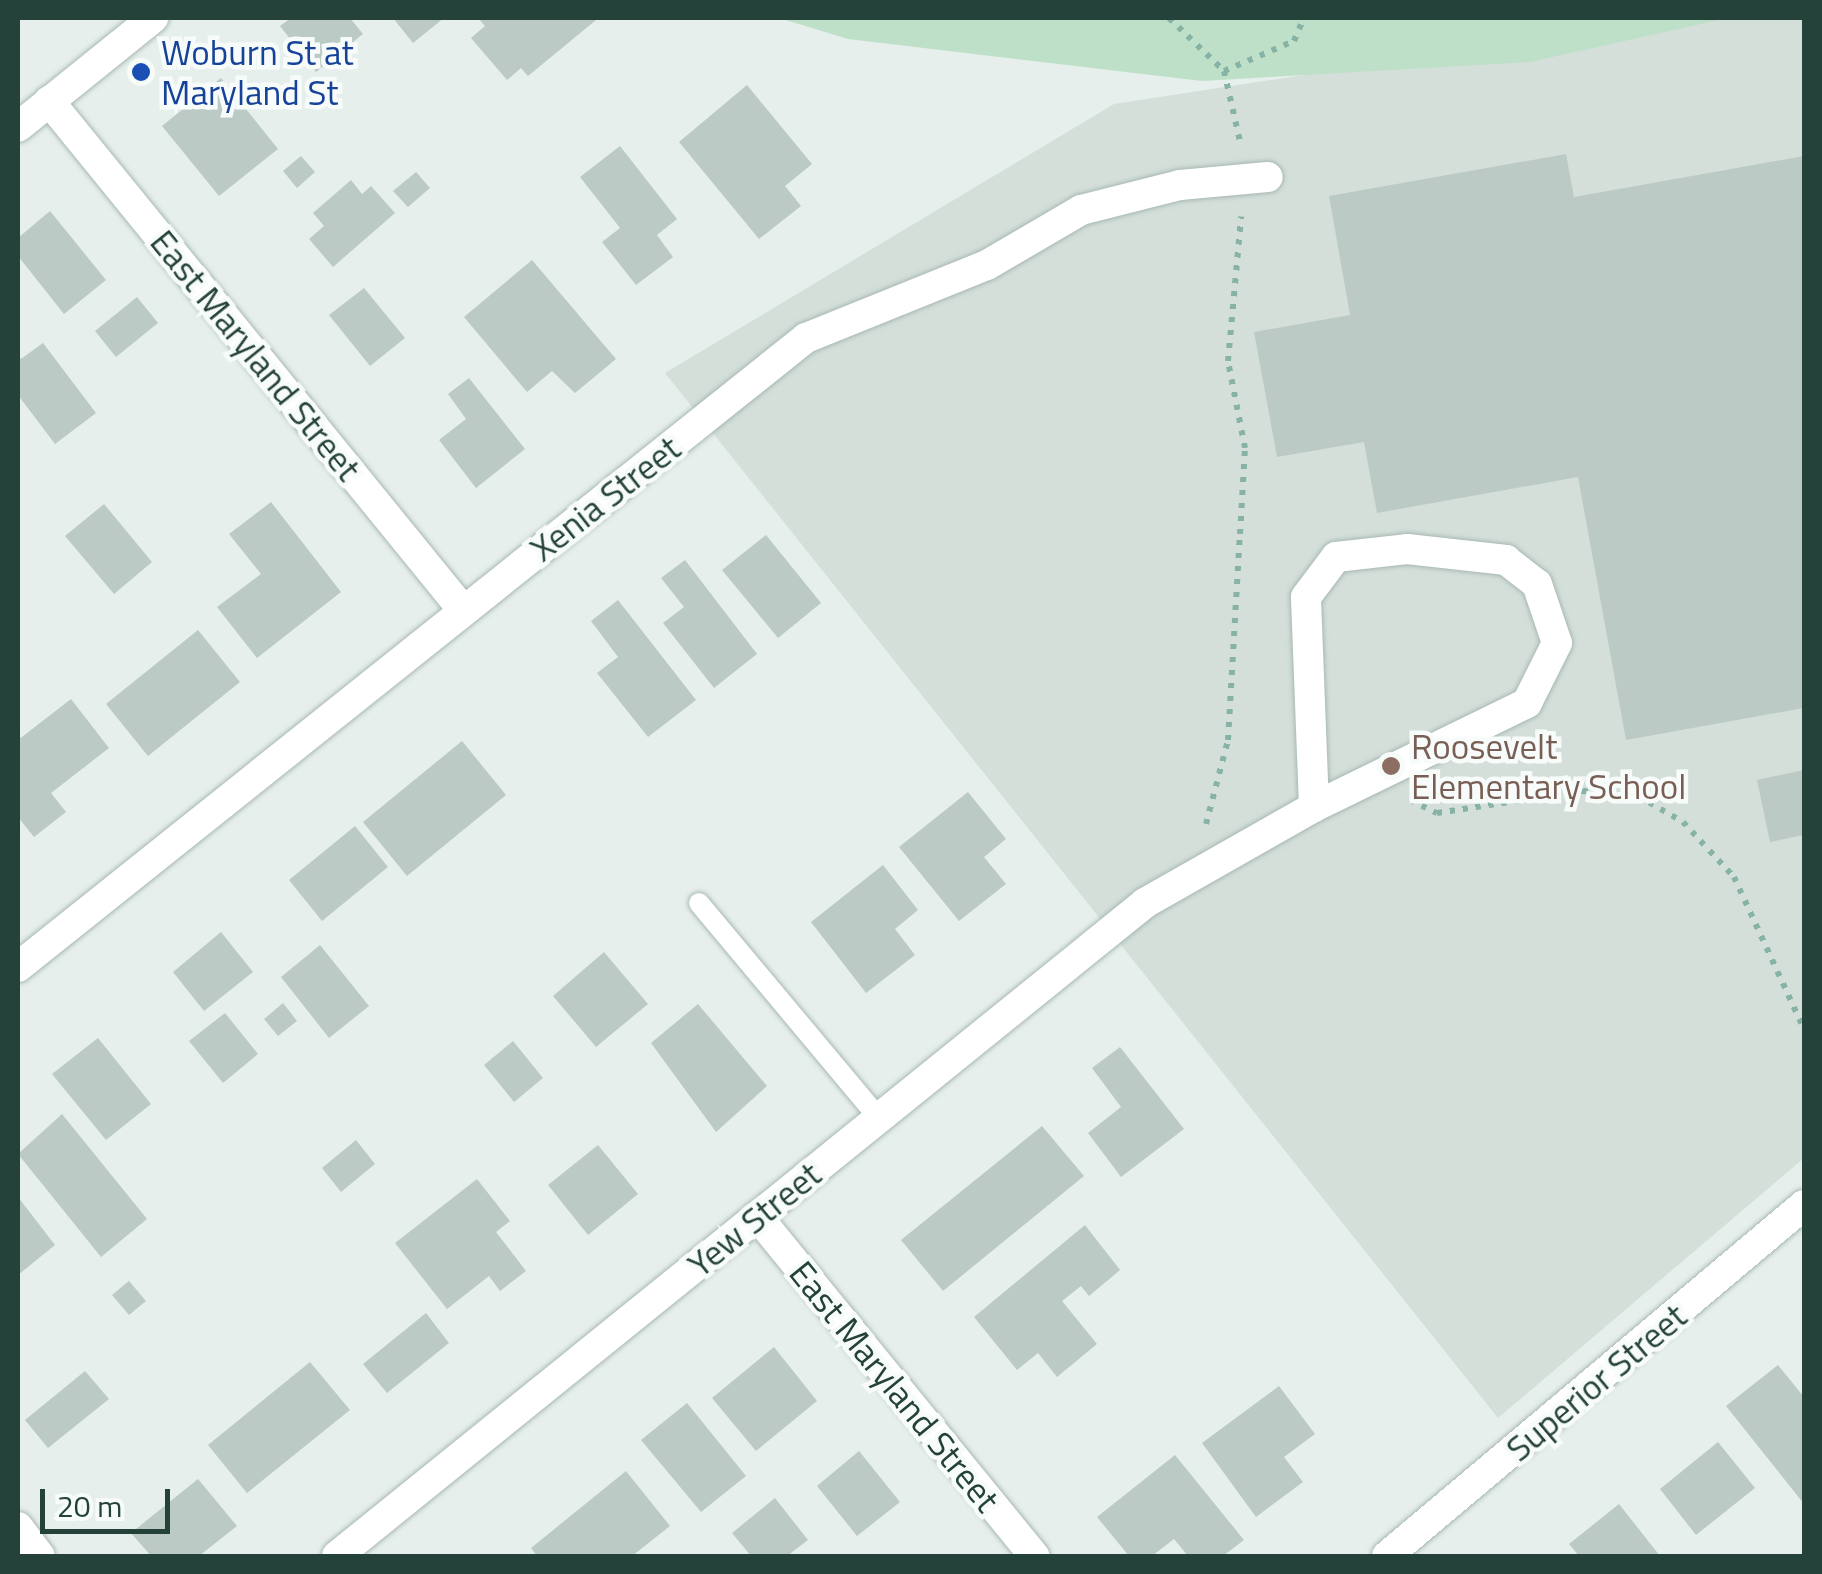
<!DOCTYPE html>
<html>
<head>
<meta charset="utf-8">
<style>
	body { margin:0 }
	#map { position:relative; width:1822px; height:1574px; overflow:hidden; background:#e6efeb; font-family:"Titillium Web",sans-serif }
	div>[style] { position:absolute }
	.built>* { inset:0; background:#d4dfda }
	.green>* { inset:0; background:#bfe0c8 }
	.building>* { inset:0; background:#bbcac4 }
	.path>* { height:6px; margin-top:-3px; transform-origin:0; background:repeating-linear-gradient(90deg,#86b3a5 0 5px,transparent 0 13px) }
	.roads { filter:drop-shadow(0 0 2px #a8b8b2) drop-shadow(0 0 2px #a8b8b2) }
	.lane>* { height:20px; margin:-10px; padding:0 10px; transform-origin:10px; border-radius:10px; background:#fff }
	.street>* { height:30px; margin:-15px; padding:0 15px; transform-origin:15px; border-radius:15px; background:#fff }
	.secondary>* { height:30px; margin:-15px; padding:0 15px; transform-origin:15px; border-radius:15px; background:#fff }
	.dots>* { width:28px; height:28px; translate:-50% -50%; box-sizing:border-box; border:5px solid #f7fbf9; border-radius:50% }
	span { translate:-50% -50%; white-space:nowrap; text-align:center; line-height:1.15; -webkit-text-stroke:9px #f7fbf9; paint-order:stroke }
	.transit-label { font-size:35px; color:#164399 }
	.left { translate:0 -50%; text-align:left }
	.street-label { font-size:35px; color:#24423a }
	.education-label { font-size:35px; color:#785e54 }
	.frame { position:absolute; inset:0; border:20px solid #24423a; pointer-events:none }
	.scale { position:absolute; left:40px; top:1489px; width:130px; height:45px; box-sizing:border-box; border:5px solid #24423a; border-top:0; padding-left:12px; font-size:30px; line-height:35px; white-space:nowrap; color:#24423a; -webkit-text-stroke:8px #f7fbf9; paint-order:stroke }
</style>
</head>
<body>
<div id="map">
	<div class="built">
		<div style="clip-path:polygon(1677px 18px,1804px 18px,1804px 1158px,1498px 1418px,665px 373px,1114px 104px)"></div>
	</div>
	<div class="green">
		<div style="clip-path:polygon(779px 18px,1728px 18px,1530px 62px,1202px 81px,848px 39px)"></div>
	</div>
	<div class="building">
		<div style="clip-path:polygon(291px 18px,350px 18px,363px 34px,316px 72px,280px 26px)"></div>
		<div style="clip-path:polygon(393px 18px,444px 18px,413px 43px)"></div>
		<div style="clip-path:polygon(478px 18px,594px 18px,596px 20px,528px 76px,521px 68px,507px 80px,471px 38px,485px 26px)"></div>
		<div style="clip-path:polygon(221px 78px,278px 149px,219px 196px,162px 126px)"></div>
		<div style="clip-path:polygon(747px 85px,812px 164px,785px 186px,801px 206px,759px 239px,679px 142px)"></div>
		<div style="clip-path:polygon(620px 146px,677px 219px,657px 235px,673px 257px,636px 285px,602px 242px,620px 228px,580px 177px)"></div>
		<div style="clip-path:polygon(1566px 154px,1574px 197px,1804px 156px,1804px 708px,1626px 740px,1578px 477px,1377px 513px,1364px 442px,1277px 457px,1254px 332px,1350px 315px,1329px 196px)"></div>
		<div style="clip-path:polygon(301px 156px,315px 172px,297px 188px,283px 171px)"></div>
		<div style="clip-path:polygon(416px 172px,430px 188px,408px 207px,393px 191px)"></div>
		<div style="clip-path:polygon(351px 180px,362px 194px,371px 186px,395px 213px,333px 267px,309px 239px,324px 226px,313px 213px)"></div>
		<div style="clip-path:polygon(50px 211px,106px 280px,64px 314px,18px 256px,18px 238px)"></div>
		<div style="clip-path:polygon(532px 260px,616px 359px,575px 393px,552px 371px,527px 392px,464px 317px)"></div>
		<div style="clip-path:polygon(364px 288px,405px 338px,370px 366px,329px 315px)"></div>
		<div style="clip-path:polygon(137px 297px,158px 323px,116px 357px,95px 331px)"></div>
		<div style="clip-path:polygon(43px 343px,96px 413px,55px 444px,18px 395px,18px 354px,21px 359px)"></div>
		<div style="clip-path:polygon(469px 378px,525px 449px,476px 488px,439px 440px,466px 419px,448px 394px)"></div>
		<div style="clip-path:polygon(271px 502px,341px 592px,257px 658px,217px 607px,261px 574px,229px 534px)"></div>
		<div style="clip-path:polygon(104px 504px,152px 562px,114px 594px,65px 536px)"></div>
		<div style="clip-path:polygon(766px 535px,821px 603px,778px 638px,722px 570px)"></div>
		<div style="clip-path:polygon(685px 560px,757px 654px,714px 688px,663px 623px,684px 607px,661px 578px)"></div>
		<div style="clip-path:polygon(618px 600px,696px 700px,648px 737px,597px 673px,618px 657px,591px 621px)"></div>
		<div style="clip-path:polygon(198px 630px,240px 682px,148px 756px,106px 704px)"></div>
		<div style="clip-path:polygon(71px 699px,109px 748px,51px 793px,66px 812px,34px 837px,18px 817px,18px 740px)"></div>
		<div style="clip-path:polygon(462px 741px,506px 795px,407px 876px,363px 822px)"></div>
		<div style="clip-path:polygon(1804px 770px,1804px 835px,1770px 842px,1757px 780px)"></div>
		<div style="clip-path:polygon(968px 792px,1006px 839px,984px 857px,1006px 884px,959px 921px,899px 847px)"></div>
		<div style="clip-path:polygon(355px 826px,388px 867px,322px 921px,289px 880px)"></div>
		<div style="clip-path:polygon(883px 865px,918px 910px,895px 929px,915px 955px,866px 993px,811px 922px)"></div>
		<div style="clip-path:polygon(221px 932px,253px 972px,204px 1011px,173px 972px)"></div>
		<div style="clip-path:polygon(320px 945px,369px 1006px,329px 1038px,281px 977px)"></div>
		<div style="clip-path:polygon(604px 952px,648px 1004px,596px 1047px,553px 996px)"></div>
		<div style="clip-path:polygon(283px 1003px,297px 1021px,278px 1036px,264px 1019px)"></div>
		<div style="clip-path:polygon(698px 1004px,767px 1086px,716px 1132px,651px 1043px)"></div>
		<div style="clip-path:polygon(225px 1013px,258px 1054px,223px 1083px,189px 1041px)"></div>
		<div style="clip-path:polygon(98px 1038px,151px 1104px,106px 1140px,52px 1074px)"></div>
		<div style="clip-path:polygon(513px 1041px,543px 1078px,514px 1102px,484px 1065px)"></div>
		<div style="clip-path:polygon(1120px 1047px,1184px 1129px,1121px 1177px,1088px 1133px,1121px 1107px,1092px 1068px)"></div>
		<div style="clip-path:polygon(62px 1114px,147px 1219px,101px 1257px,18px 1154px)"></div>
		<div style="clip-path:polygon(1042px 1126px,1084px 1176px,943px 1291px,901px 1240px)"></div>
		<div style="clip-path:polygon(356px 1140px,375px 1164px,341px 1192px,322px 1168px)"></div>
		<div style="clip-path:polygon(598px 1145px,638px 1194px,588px 1235px,548px 1185px)"></div>
		<div style="clip-path:polygon(477px 1179px,510px 1221px,496px 1232px,526px 1271px,500px 1291px,489px 1276px,447px 1309px,395px 1243px)"></div>
		<div style="clip-path:polygon(18px 1197px,55px 1245px,18px 1275px)"></div>
		<div style="clip-path:polygon(1085px 1225px,1120px 1270px,1089px 1296px,1081px 1286px,1062px 1301px,1097px 1344px,1057px 1377px,1038px 1353px,1017px 1370px,974px 1317px)"></div>
		<div style="clip-path:polygon(129px 1281px,146px 1301px,129px 1315px,112px 1295px)"></div>
		<div style="clip-path:polygon(426px 1313px,449px 1343px,387px 1393px,363px 1364px)"></div>
		<div style="clip-path:polygon(774px 1347px,817px 1401px,756px 1451px,712px 1398px)"></div>
		<div style="clip-path:polygon(310px 1362px,350px 1410px,247px 1493px,208px 1445px)"></div>
		<div style="clip-path:polygon(1778px 1365px,1804px 1397px,1804px 1504px,1726px 1406px)"></div>
		<div style="clip-path:polygon(85px 1371px,109px 1399px,48px 1448px,25px 1420px)"></div>
		<div style="clip-path:polygon(1279px 1386px,1315px 1434px,1284px 1457px,1303px 1482px,1256px 1517px,1202px 1443px)"></div>
		<div style="clip-path:polygon(687px 1403px,746px 1476px,701px 1512px,641px 1440px)"></div>
		<div style="clip-path:polygon(1718px 1442px,1755px 1488px,1696px 1535px,1660px 1489px)"></div>
		<div style="clip-path:polygon(859px 1451px,900px 1502px,857px 1536px,817px 1486px)"></div>
		<div style="clip-path:polygon(1175px 1455px,1244px 1540px,1223px 1556px,1188px 1556px,1174px 1539px,1152px 1556px,1129px 1556px,1097px 1517px)"></div>
		<div style="clip-path:polygon(626px 1471px,670px 1526px,632px 1556px,537px 1556px,531px 1548px)"></div>
		<div style="clip-path:polygon(198px 1479px,237px 1526px,199px 1556px,151px 1556px,131px 1533px)"></div>
		<div style="clip-path:polygon(775px 1498px,808px 1540px,787px 1556px,751px 1556px,732px 1533px)"></div>
		<div style="clip-path:polygon(1619px 1504px,1660px 1556px,1579px 1556px,1569px 1544px)"></div>
	</div>
	<div class="path">
		<div style="left:1169px;top:18px;width:76px;rotate:43.9deg"></div>
		<div style="left:1224px;top:71px;width:77px;rotate:77.2deg"></div>
		<div style="left:1224px;top:71px;width:76px;rotate:-23.2deg"></div>
		<div style="left:1294px;top:41px;width:25px;rotate:-67deg"></div>
		<div style="left:1410px;top:800px;width:30px;rotate:26deg"></div>
		<div style="left:1437px;top:813px;width:148px;rotate:-8.6deg"></div>
		<div style="left:1583px;top:791px;width:55px;rotate:5.2deg"></div>
		<div style="left:1638px;top:796px;width:52px;rotate:30deg"></div>
		<div style="left:1683px;top:822px;width:75px;rotate:47.2deg"></div>
		<div style="left:1734px;top:877px;width:167px;rotate:65.3deg"></div>
		<div style="left:1206px;top:824px;width:87px;rotate:-75.3deg"></div>
		<div style="left:1228px;top:740px;width:206px;rotate:-86.7deg"></div>
		<div style="left:1240px;top:534px;width:86px;rotate:-86.7deg"></div>
		<div style="left:1245px;top:448px;width:89px;rotate:-101.1deg"></div>
		<div style="left:1228px;top:361px;width:145px;rotate:-84.8deg"></div>
	</div>
	<div class="roads">
		<div class="lane">
			<div style="left:699px;top:903px;width:280px;rotate:50.1deg"></div>
		</div>
		<div class="street">
			<div style="left:49px;top:101px;width:656px;rotate:50.88deg"></div>
			<div style="left:18px;top:967px;width:1008px;rotate:-38.6deg"></div>
			<div style="left:806px;top:338px;width:195px;rotate:-22deg"></div>
			<div style="left:987px;top:265px;width:109px;rotate:-30.3deg"></div>
			<div style="left:1081px;top:210px;width:102px;rotate:-14.2deg"></div>
			<div style="left:1180px;top:185px;width:88px;rotate:-5.2deg"></div>
			<div style="left:757px;top:1216px;width:439px;rotate:50.8deg"></div>
			<div style="left:18px;top:1527px;width:36px;rotate:53deg"></div>
			<div style="left:337px;top:1556px;width:1039px;rotate:-38.94deg"></div>
			<div style="left:1145px;top:903px;width:194px;rotate:-29.6deg"></div>
			<div style="left:1314px;top:807px;width:210px;rotate:-92.2deg"></div>
			<div style="left:1306px;top:597px;width:50px;rotate:-53.1deg"></div>
			<div style="left:1336px;top:557px;width:71px;rotate:-6.4deg"></div>
			<div style="left:1407px;top:549px;width:100px;rotate:6.3deg"></div>
			<div style="left:1506px;top:560px;width:39px;rotate:38deg"></div>
			<div style="left:1537px;top:584px;width:62px;rotate:71.3deg"></div>
			<div style="left:1557px;top:643px;width:67px;rotate:116.6deg"></div>
			<div style="left:1527px;top:703px;width:237px;rotate:154deg"></div>
			<div style="left:1387px;top:1556px;width:545px;rotate:-40.09deg"></div>
		</div>
		<div class="secondary">
			<div style="left:18px;top:127px;width:174px;rotate:-38.9deg"></div>
		</div>
	</div>
	<div class="dots">
		<div style="left:141px;top:72px;background:#1a4fb4"></div>
		<div style="left:1391px;top:766px;background:#8d6e63"></div>
	</div>
	<div class="transit-label">
		<span class="left" style="left:161px;top:72px">Woburn St at<br>Maryland St</span>
	</div>
	<div class="street-label">
		<span style="left:256px;top:355px;rotate:51deg">East Maryland Street</span>
		<span style="left:605px;top:498px;rotate:-38deg">Xenia Street</span>
		<span style="left:754px;top:1219px;rotate:-39deg">Yew Street</span>
		<span style="left:1596px;top:1382px;rotate:-40deg">Superior Street</span>
		<span style="left:895px;top:1386px;rotate:51deg">East Maryland Street</span>
	</div>
	<div class="education-label">
		<span class="left" style="left:1411px;top:766px">Roosevelt<br>Elementary School</span>
	</div>
	<div class="frame"></div>
	<div class="scale">20 m</div>
</div>
</body>
</html>
